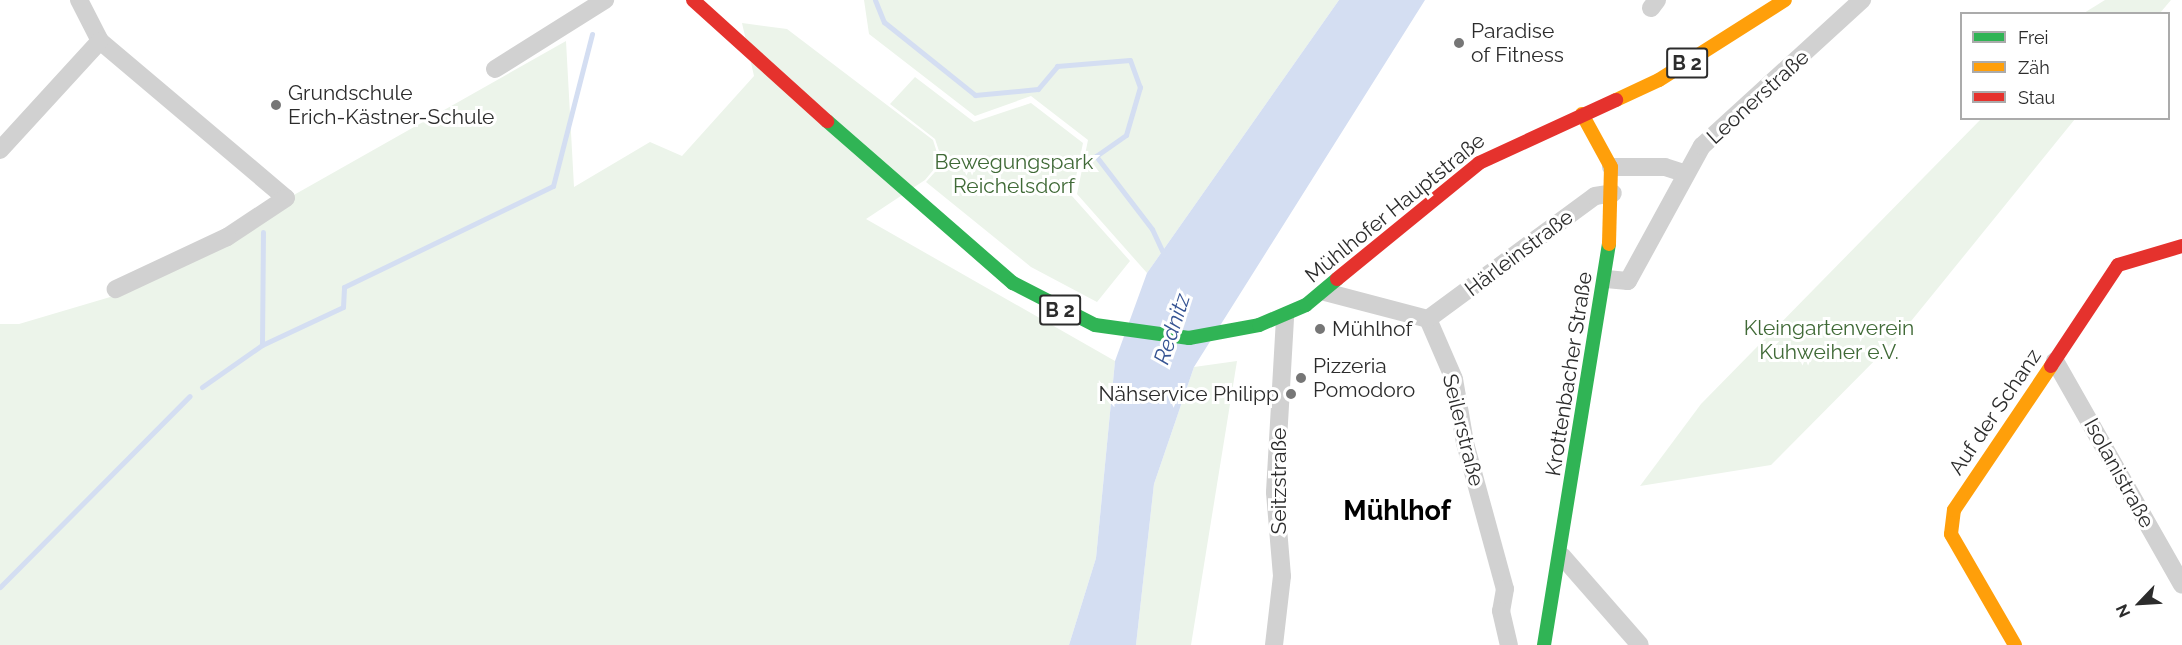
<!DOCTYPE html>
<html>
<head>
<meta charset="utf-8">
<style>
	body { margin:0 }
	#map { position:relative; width:2182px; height:645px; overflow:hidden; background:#fff; font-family:Raleway,sans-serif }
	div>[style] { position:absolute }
	.green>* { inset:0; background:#ecf4ea }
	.water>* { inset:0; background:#d4def2 }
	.stream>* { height:5px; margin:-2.5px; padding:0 2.5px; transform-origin:2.5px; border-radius:2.5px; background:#d4def2 }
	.street>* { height:18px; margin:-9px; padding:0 9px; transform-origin:9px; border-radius:9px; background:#d1d1d1 }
	.fast>* { height:14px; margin:-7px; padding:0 7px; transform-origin:7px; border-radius:7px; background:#30b455 }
	.slow>* { height:14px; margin:-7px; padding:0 7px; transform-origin:7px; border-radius:7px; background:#ff9f0a }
	.jam>* { height:14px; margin:-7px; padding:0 7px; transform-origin:7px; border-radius:7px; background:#e5322d }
	.dots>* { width:16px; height:16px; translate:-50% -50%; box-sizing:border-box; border:3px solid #fff; border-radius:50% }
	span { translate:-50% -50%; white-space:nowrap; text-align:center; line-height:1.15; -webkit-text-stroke:6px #fff; paint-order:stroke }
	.shield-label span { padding:2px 4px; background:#fff; border:2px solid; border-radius:4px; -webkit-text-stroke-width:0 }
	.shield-label { font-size:20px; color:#2c2c2c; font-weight:700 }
	.poi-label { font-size:21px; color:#2c2c2c }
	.left { translate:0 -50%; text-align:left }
	.right { translate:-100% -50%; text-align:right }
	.street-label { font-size:21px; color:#2c2c2c }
	.park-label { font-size:21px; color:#406a37 }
	.water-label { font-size:22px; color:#365493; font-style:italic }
	.district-label { font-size:27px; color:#000; font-weight:700 }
	.legend { position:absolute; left:1960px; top:12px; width:210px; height:108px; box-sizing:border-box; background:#fff; border:2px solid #ababab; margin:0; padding:8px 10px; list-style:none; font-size:18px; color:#2c2c2c }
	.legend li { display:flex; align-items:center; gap:12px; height:30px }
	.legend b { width:30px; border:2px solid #ababab }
	.north { position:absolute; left:2110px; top:573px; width:60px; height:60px; -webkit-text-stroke:4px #fff; paint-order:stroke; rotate:245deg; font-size:16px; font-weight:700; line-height:24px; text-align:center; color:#2c2c2c }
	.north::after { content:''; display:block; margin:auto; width:21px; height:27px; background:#2c2c2c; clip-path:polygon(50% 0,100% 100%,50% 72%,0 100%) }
</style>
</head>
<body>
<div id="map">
	<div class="green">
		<div style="clip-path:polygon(864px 0,1339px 0,1147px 273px,1077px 194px,1088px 140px,1031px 96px,975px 116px,869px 34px)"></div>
		<div style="clip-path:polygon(2105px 0,2171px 0,2160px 13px,2084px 13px)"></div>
		<div style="clip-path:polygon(742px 23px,787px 29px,933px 140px,940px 162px,925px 180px,866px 219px,1115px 361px,1096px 558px,1069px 645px,0 645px,0 324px,19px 324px,117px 295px,566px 41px,574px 187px,650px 142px,682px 156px,754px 76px)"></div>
		<div style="clip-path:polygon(915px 77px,974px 122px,1031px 103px,1083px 143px,1072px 196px,1130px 261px,1097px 302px,1031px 267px,926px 182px,943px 163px,935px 139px,890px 104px)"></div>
		<div style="clip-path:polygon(1982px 118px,2075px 119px,1899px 336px,1771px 465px,1640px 486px,1701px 404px)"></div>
		<div style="clip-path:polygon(1237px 361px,1191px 645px,1136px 645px,1154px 484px,1194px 367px)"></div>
	</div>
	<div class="water">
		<div style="clip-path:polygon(1339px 0,1425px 0,1194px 367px,1154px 484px,1136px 645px,1069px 645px,1096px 558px,1115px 361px,1147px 273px)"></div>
	</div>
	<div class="stream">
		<div style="left:875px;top:0;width:24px;rotate:68deg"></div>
		<div style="left:884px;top:22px;width:117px;rotate:38.7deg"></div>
		<div style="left:975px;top:95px;width:63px;rotate:-5.4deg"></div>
		<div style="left:1038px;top:89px;width:30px;rotate:-50deg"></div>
		<div style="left:1057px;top:66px;width:73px;rotate:-4.7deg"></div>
		<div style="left:1130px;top:60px;width:29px;rotate:70deg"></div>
		<div style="left:1140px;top:87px;width:50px;rotate:106.3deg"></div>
		<div style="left:1126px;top:135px;width:37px;rotate:145deg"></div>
		<div style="left:1096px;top:156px;width:92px;rotate:52.5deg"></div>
		<div style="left:1152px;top:229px;width:29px;rotate:65deg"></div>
		<div style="left:262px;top:345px;width:113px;rotate:-89.5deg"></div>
		<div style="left:202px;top:387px;width:73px;rotate:-35deg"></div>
		<div style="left:262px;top:345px;width:89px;rotate:-25.1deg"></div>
		<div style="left:343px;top:307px;width:20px;rotate:-87deg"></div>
		<div style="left:344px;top:287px;width:232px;rotate:-25.8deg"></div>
		<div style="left:553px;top:186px;width:157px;rotate:-75.6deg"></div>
		<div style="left:0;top:587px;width:269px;rotate:-45.2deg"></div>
	</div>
	<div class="street">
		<div style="left:79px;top:0;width:46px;rotate:62.9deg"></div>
		<div style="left:100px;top:41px;width:243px;rotate:40.2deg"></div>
		<div style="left:286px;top:198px;width:71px;rotate:146.5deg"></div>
		<div style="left:227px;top:237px;width:123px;rotate:154.9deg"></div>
		<div style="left:1651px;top:8px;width:10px;rotate:-53deg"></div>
		<div style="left:495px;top:69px;width:130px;rotate:-32.1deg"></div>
		<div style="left:0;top:150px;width:148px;rotate:-47.5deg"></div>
		<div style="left:1611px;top:167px;width:54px"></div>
		<div style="left:1665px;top:167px;width:22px;rotate:18deg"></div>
		<div style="left:1606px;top:279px;width:22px;rotate:5deg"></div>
		<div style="left:1628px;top:281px;width:154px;rotate:-61.3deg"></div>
		<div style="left:1702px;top:146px;width:217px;rotate:-42.4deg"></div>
		<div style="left:1325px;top:292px;width:106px;rotate:14.7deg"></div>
		<div style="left:1428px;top:319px;width:65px;rotate:66.6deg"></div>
		<div style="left:1454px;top:379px;width:65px;rotate:80.2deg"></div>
		<div style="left:1465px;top:443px;width:151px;rotate:74.7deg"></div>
		<div style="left:1505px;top:589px;width:22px;rotate:100deg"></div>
		<div style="left:1501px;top:611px;width:35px;rotate:77deg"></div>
		<div style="left:1428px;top:319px;width:207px;rotate:-36.4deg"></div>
		<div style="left:1595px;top:196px;width:18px;rotate:-9deg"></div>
		<div style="left:2055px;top:361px;width:257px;rotate:60.4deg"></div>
		<div style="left:1562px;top:556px;width:118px;rotate:48.8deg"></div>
		<div style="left:1274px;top:645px;width:69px;rotate:-83.4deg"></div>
		<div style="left:1282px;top:576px;width:84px;rotate:-94.8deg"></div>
		<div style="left:1275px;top:492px;width:175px;rotate:-86.7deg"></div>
	</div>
	<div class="fast">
		<div style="left:827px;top:121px;width:247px;rotate:41.1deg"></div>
		<div style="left:1013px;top:283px;width:92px;rotate:27.1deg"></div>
		<div style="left:1095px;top:325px;width:95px;rotate:7.9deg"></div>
		<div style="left:1189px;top:338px;width:71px;rotate:-10.5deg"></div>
		<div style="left:1259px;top:325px;width:51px;rotate:-23.1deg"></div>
		<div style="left:1306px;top:305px;width:40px;rotate:-40deg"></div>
		<div style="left:1544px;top:645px;width:406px;rotate:-80.8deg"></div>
	</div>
	<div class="slow">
		<div style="left:1616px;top:100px;width:47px;rotate:-24.9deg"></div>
		<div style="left:1659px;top:80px;width:149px;rotate:-32.4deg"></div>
		<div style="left:1582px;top:114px;width:60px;rotate:61.3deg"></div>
		<div style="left:1611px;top:167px;width:77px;rotate:91.5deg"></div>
		<div style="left:2015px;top:645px;width:128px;rotate:-120deg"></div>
		<div style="left:1951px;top:534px;width:24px;rotate:-83deg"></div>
		<div style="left:1954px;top:510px;width:174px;rotate:-56deg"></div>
	</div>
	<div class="jam">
		<div style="left:693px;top:0;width:181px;rotate:42.1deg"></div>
		<div style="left:1337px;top:279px;width:183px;rotate:-39.2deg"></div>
		<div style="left:1479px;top:163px;width:151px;rotate:-24.7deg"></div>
		<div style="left:2051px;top:366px;width:121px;rotate:-56.4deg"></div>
		<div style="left:2118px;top:265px;width:67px;rotate:-16.5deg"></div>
	</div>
	<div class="dots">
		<div style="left:1459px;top:43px;background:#767676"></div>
		<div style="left:276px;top:105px;background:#767676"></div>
		<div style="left:1320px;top:329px;background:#767676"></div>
		<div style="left:1301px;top:378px;background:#767676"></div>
		<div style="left:1291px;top:394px;background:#767676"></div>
	</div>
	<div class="shield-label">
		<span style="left:1687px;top:63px">B 2</span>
		<span style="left:1060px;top:310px">B 2</span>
	</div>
	<div class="poi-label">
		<span class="left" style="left:1471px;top:43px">Paradise<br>of Fitness</span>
		<span class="left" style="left:288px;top:105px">Grundschule<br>Erich-Kästner-Schule</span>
		<span class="left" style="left:1332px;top:329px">Mühlhof</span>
		<span class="left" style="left:1313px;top:378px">Pizzeria<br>Pomodoro</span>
		<span class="right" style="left:1279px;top:394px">Nähservice Philipp</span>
	</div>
	<div class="street-label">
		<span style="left:1758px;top:97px;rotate:-42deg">Leonerstraße</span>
		<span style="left:1395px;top:208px;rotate:-39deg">Mühlhofer Hauptstraße</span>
		<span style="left:1519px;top:253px;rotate:-37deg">Härleinstraße</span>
		<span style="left:1569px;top:374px;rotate:-81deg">Krottenbacher Straße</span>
		<span style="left:1995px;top:412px;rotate:-56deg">Auf der Schanz</span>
		<span style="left:1463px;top:430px;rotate:76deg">Seilerstraße</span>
		<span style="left:2119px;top:473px;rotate:61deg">Isolanistraße</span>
		<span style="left:1279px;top:481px;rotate:-90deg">Seitzstraße</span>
	</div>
	<div class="park-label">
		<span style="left:1014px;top:174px">Bewegungspark<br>Reichelsdorf</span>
		<span style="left:1829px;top:340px">Kleingartenverein<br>Kuhweiher e.V.</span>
	</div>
	<div class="water-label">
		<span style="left:1172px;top:329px;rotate:-72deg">Rednitz</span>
	</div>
	<div class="district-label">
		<span style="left:1397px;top:511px">Mühlhof</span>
	</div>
	<ul class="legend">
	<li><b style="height:8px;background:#30b455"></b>Frei</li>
	<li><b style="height:8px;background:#ff9f0a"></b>Zäh</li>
	<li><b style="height:8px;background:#e5322d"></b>Stau</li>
	</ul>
	<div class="north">N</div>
</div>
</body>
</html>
